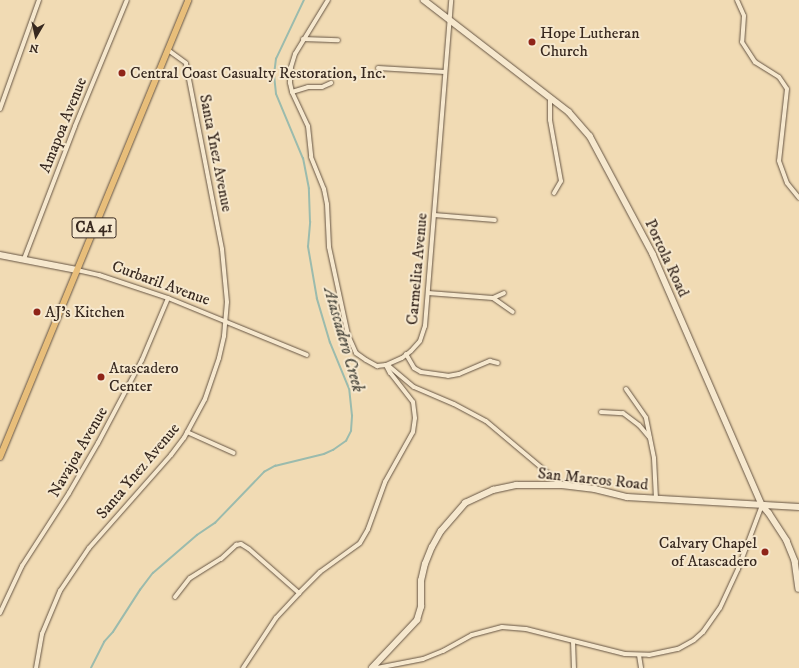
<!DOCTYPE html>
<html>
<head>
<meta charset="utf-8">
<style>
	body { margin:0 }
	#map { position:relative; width:799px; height:668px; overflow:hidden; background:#f1dbb4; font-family:"IM FELL DW Pica",serif }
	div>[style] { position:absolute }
	.stream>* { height:1.5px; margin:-0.75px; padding:0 0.75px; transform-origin:0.75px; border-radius:0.75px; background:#9bbbad }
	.roads { filter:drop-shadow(0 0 1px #654) drop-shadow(0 0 1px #654) }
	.street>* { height:4px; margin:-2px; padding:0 2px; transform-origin:2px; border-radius:2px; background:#f6e8ce }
	.secondary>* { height:5.5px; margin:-2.75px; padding:0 2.75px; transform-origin:2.75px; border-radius:2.75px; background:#f6e8ce }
	.primary>* { height:6px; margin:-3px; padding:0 3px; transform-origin:3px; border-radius:3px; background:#e8be7a }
	.dots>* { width:11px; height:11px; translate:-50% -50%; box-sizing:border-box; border:2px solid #f6e8ce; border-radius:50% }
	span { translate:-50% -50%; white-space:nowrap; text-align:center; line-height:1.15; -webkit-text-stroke:4px #f6e8ce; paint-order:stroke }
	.shield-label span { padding:1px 3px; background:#f6e8ce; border:1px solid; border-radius:3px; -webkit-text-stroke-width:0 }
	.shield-label { font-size:15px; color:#37281f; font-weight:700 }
	.poi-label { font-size:16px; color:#37281f }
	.left { translate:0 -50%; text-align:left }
	.right { translate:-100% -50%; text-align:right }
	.street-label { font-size:16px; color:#37281f }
	.water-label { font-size:17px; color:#504d42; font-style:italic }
	.north { position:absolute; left:16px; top:16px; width:40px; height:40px; -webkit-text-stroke:3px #f6e8ce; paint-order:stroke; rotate:189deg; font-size:11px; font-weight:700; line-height:16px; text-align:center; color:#37281f }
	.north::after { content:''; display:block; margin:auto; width:14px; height:18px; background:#37281f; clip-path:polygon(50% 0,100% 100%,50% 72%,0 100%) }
</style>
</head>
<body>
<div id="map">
	<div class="stream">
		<div style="left:91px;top:668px;width:29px;rotate:-63deg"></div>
		<div style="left:104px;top:642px;width:13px;rotate:-48deg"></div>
		<div style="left:113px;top:632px;width:50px;rotate:-57.3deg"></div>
		<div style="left:140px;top:590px;width:21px;rotate:-53deg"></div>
		<div style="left:153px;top:573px;width:58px;rotate:-40.8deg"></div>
		<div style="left:197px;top:535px;width:22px;rotate:-34deg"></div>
		<div style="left:215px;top:523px;width:71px;rotate:-46.1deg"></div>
		<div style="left:264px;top:472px;width:13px;rotate:-29deg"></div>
		<div style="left:275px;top:466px;width:50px;rotate:-13.8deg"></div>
		<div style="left:324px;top:454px;width:10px;rotate:-24deg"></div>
		<div style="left:333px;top:450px;width:16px;rotate:-35deg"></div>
		<div style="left:346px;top:441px;width:11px;rotate:-63deg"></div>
		<div style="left:351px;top:431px;width:15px;rotate:-86deg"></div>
		<div style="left:352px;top:416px;width:27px;rotate:-96deg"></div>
		<div style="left:349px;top:389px;width:50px;rotate:-112.4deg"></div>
		<div style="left:330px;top:343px;width:46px;rotate:-106.5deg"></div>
		<div style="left:317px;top:299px;width:53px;rotate:-99.8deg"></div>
		<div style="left:308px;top:247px;width:25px;rotate:-85deg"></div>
		<div style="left:310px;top:222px;width:33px;rotate:-92deg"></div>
		<div style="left:309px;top:189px;width:31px;rotate:-101deg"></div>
		<div style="left:303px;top:159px;width:70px;rotate:-112.6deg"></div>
		<div style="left:276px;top:94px;width:19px;rotate:-96deg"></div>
		<div style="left:274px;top:75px;width:16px;rotate:-83deg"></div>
		<div style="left:276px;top:59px;width:65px;rotate:-64.6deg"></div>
	</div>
	<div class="roads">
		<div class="street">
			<div style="left:328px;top:0;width:63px;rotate:121.4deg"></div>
			<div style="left:295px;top:54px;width:14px;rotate:107deg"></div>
			<div style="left:291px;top:67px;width:16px;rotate:94deg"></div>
			<div style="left:290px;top:83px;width:9px;rotate:77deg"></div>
			<div style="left:292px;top:92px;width:38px;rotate:65deg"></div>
			<div style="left:308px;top:126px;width:31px;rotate:84deg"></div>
			<div style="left:311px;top:157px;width:35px;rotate:68deg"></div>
			<div style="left:324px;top:189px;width:15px;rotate:79deg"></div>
			<div style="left:327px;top:204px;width:43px;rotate:87.3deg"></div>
			<div style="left:329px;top:247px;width:90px;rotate:77.8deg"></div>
			<div style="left:348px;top:335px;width:20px;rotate:66deg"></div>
			<div style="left:356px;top:353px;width:12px;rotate:35deg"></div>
			<div style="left:366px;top:360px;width:13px;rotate:29deg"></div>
			<div style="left:377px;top:366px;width:9px;rotate:-6deg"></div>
			<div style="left:386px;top:365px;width:4px;rotate:27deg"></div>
			<div style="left:390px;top:367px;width:31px;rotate:40deg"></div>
			<div style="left:414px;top:387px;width:43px;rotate:23deg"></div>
			<div style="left:454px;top:404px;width:36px;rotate:28deg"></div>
			<div style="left:486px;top:421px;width:99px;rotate:40.1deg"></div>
			<div style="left:737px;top:0;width:17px;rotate:66deg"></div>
			<div style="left:744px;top:16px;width:26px;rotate:94deg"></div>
			<div style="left:742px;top:42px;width:24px;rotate:57deg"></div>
			<div style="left:755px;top:62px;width:28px;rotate:32deg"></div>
			<div style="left:779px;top:77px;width:14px;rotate:56deg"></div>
			<div style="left:787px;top:89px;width:72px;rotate:96.3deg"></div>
			<div style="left:779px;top:161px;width:23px;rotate:70deg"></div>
			<div style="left:787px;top:183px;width:19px;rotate:51deg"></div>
			<div style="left:303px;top:39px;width:35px;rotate:2deg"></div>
			<div style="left:378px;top:68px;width:67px;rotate:3.4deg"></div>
			<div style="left:292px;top:92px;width:17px;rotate:-17deg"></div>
			<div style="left:308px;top:87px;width:14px"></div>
			<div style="left:322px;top:87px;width:10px;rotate:-24deg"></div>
			<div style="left:550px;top:97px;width:23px;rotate:90deg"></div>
			<div style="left:550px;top:120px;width:62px;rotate:79.8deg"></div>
			<div style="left:561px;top:181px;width:14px;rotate:120deg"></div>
			<div style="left:0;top:109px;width:116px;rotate:-70.3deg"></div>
			<div style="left:434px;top:215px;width:61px;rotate:4.7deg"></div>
			<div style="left:24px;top:259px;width:142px;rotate:-69deg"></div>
			<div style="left:75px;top:126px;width:136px;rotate:-67.6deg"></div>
			<div style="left:77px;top:270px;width:23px;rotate:13deg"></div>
			<div style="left:99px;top:275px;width:73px;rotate:18.4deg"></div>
			<div style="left:168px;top:298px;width:150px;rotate:22.3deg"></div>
			<div style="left:428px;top:293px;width:65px;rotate:4.4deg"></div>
			<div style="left:493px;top:298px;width:24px;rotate:35deg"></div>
			<div style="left:493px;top:298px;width:12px;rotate:-24deg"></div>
			<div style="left:406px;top:354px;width:16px;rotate:60deg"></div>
			<div style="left:414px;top:368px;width:8px;rotate:30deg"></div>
			<div style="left:421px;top:372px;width:27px;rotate:8deg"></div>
			<div style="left:448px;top:376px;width:11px;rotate:-10deg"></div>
			<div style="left:459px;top:374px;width:34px;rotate:-23deg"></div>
			<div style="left:490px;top:361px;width:8px;rotate:14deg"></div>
			<div style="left:626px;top:389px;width:35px;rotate:55deg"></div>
			<div style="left:646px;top:418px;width:41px;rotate:78.7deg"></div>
			<div style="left:654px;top:458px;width:41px;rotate:87.2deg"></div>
			<div style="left:601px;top:412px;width:22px;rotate:3deg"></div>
			<div style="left:623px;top:413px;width:20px;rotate:37deg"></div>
			<div style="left:639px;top:425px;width:17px;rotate:50deg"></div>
			<div style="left:187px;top:432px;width:51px;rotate:24.1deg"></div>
			<div style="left:175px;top:597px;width:24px;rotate:-52deg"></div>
			<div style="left:190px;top:578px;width:36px;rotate:-32deg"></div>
			<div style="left:221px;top:559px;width:21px;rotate:-43deg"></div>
			<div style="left:236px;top:545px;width:5px;rotate:-11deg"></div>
			<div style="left:241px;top:544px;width:9px;rotate:32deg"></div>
			<div style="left:249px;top:549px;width:67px;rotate:41.3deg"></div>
			<div style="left:0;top:613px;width:52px;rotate:-64.9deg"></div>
			<div style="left:22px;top:566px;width:87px;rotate:-57.2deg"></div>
			<div style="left:69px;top:493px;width:58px;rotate:-59.9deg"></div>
			<div style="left:98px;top:443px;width:94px;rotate:-62.1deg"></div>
			<div style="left:142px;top:360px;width:67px;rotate:-67.2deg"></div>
			<div style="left:573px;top:641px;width:27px;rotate:88deg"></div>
			<div style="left:639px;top:655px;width:13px;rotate:81deg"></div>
			<div style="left:36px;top:668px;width:35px;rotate:-80deg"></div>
			<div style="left:42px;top:634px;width:47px;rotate:-67.3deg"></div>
			<div style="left:60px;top:591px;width:52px;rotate:-56deg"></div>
			<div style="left:89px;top:548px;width:124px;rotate:-48.6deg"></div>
			<div style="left:171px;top:455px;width:21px;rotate:-53deg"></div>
			<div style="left:184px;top:438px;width:44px;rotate:-61.7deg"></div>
			<div style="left:205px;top:399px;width:43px;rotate:-71.1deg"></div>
			<div style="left:219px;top:358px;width:23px;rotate:-77deg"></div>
			<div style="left:224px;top:336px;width:34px;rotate:-85deg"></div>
			<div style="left:227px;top:302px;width:53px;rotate:-95.4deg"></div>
			<div style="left:222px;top:249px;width:189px;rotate:-101deg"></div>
			<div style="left:186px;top:63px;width:22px;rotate:-144deg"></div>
			<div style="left:243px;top:668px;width:60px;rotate:-56.6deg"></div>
			<div style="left:276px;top:618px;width:34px;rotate:-47deg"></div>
			<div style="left:299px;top:593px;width:30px;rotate:-45deg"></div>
			<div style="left:320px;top:572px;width:49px;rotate:-35.9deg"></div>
			<div style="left:360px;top:543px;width:16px;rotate:-60deg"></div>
			<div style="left:368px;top:529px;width:50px;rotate:-70.1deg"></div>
			<div style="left:385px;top:482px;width:57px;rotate:-60.8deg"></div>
			<div style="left:413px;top:432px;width:14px;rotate:-82deg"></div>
			<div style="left:415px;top:418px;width:16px;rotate:-97deg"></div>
			<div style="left:413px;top:402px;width:37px;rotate:-128deg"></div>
			<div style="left:390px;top:373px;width:9px;rotate:-117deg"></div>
			<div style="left:386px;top:365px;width:17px;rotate:-24deg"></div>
			<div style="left:402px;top:358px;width:11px;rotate:-38deg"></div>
			<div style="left:411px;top:351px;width:13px;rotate:-48deg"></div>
			<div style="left:420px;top:341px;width:16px;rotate:-72deg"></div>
			<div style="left:425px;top:326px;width:327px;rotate:-85.4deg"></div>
			<div style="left:377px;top:668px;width:47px;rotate:-11.1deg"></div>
			<div style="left:423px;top:659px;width:22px;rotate:-22deg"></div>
			<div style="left:443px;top:651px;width:33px;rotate:-29deg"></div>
			<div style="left:472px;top:635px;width:31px;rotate:-15deg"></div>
			<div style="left:502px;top:627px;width:24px;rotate:5deg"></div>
			<div style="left:526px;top:629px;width:102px;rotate:14.2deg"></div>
			<div style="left:625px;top:654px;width:24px;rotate:2deg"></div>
			<div style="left:649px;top:655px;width:30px;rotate:-12deg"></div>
			<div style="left:678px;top:649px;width:18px;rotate:-29deg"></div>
			<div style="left:694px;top:640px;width:12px;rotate:-42deg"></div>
			<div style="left:703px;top:632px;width:29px;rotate:-55deg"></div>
			<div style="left:720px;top:608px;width:43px;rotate:-65.2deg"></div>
			<div style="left:738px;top:569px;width:68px;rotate:-69.4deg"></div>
		</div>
		<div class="secondary">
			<div style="left:424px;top:0;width:183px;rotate:37.7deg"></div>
			<div style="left:569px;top:112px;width:32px;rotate:49deg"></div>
			<div style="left:590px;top:136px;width:134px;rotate:61.9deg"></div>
			<div style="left:653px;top:254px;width:274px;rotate:66.5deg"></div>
			<div style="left:762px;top:505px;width:11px;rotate:49deg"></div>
			<div style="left:769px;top:513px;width:33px;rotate:57deg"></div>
			<div style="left:787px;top:541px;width:22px;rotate:68deg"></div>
			<div style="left:795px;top:561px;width:28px;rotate:82deg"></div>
			<div style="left:0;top:255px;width:78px;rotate:11deg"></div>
			<div style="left:372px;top:668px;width:66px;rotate:-46.8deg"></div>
			<div style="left:417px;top:620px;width:14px;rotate:-73deg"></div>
			<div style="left:421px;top:607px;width:26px;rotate:-90deg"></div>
			<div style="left:421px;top:581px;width:17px;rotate:-77deg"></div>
			<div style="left:425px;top:564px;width:18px;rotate:-68deg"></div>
			<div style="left:432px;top:547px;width:18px;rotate:-61deg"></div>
			<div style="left:441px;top:531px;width:37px;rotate:-49deg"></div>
			<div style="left:465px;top:503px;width:31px;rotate:-25deg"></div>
			<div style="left:493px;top:490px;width:24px;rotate:-12deg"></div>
			<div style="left:516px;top:485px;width:46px"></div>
			<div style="left:562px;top:485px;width:33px;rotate:7deg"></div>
			<div style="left:595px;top:489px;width:33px;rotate:14deg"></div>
			<div style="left:627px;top:497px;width:172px;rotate:3.3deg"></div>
		</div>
		<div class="primary">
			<div style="left:0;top:457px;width:494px;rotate:-67.6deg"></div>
		</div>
	</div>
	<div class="dots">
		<div style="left:532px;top:42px;background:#8f2418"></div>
		<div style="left:122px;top:73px;background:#8f2418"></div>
		<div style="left:37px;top:312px;background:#8f2418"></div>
		<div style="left:101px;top:377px;background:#8f2418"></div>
		<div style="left:765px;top:552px;background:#8f2418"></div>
	</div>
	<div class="shield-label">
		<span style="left:94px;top:228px">CA 41</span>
	</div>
	<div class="poi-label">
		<span class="left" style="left:540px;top:42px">Hope Lutheran<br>Church</span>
		<span class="left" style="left:130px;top:73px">Central Coast Casualty Restoration, Inc.</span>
		<span class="left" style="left:45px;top:312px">AJ’s Kitchen</span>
		<span class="left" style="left:109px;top:377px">Atascadero<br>Center</span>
		<span class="right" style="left:757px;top:552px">Calvary Chapel<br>of Atascadero</span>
	</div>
	<div class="street-label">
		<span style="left:63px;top:125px;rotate:-68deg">Amapoa Avenue</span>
		<span style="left:216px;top:153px;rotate:79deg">Santa Ynez Avenue</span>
		<span style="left:667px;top:258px;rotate:65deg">Portola Road</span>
		<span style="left:417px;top:269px;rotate:-85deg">Carmelita Avenue</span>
		<span style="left:161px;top:283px;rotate:20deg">Curbaril Avenue</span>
		<span style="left:78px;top:452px;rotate:-60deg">Navajoa Avenue</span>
		<span style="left:138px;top:471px;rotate:-50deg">Santa Ynez Avenue</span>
		<span style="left:593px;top:479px;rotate:6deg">San Marcos Road</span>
	</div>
	<div class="water-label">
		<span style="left:343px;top:340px;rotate:74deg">Atascadero Creek</span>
	</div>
	<div class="north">N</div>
</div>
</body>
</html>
